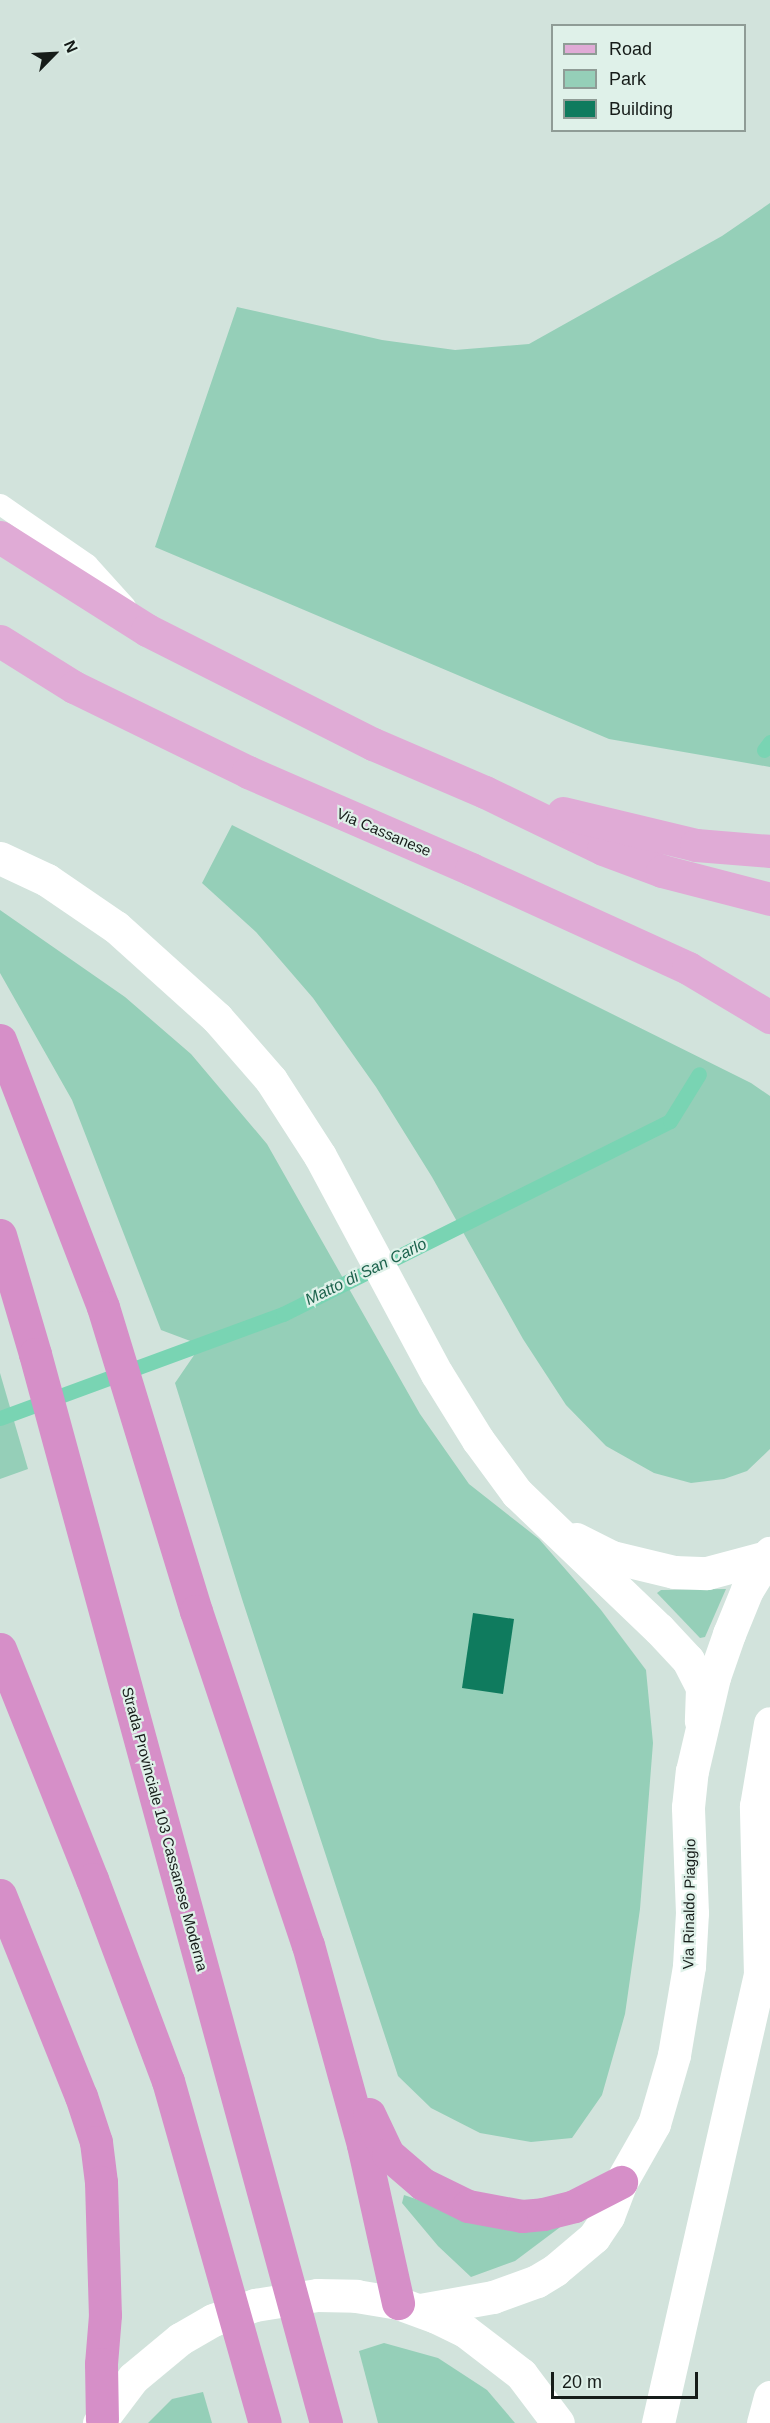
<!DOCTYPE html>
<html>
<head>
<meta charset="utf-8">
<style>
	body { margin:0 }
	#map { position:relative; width:770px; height:2423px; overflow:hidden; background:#d2e3dc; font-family:Arial,sans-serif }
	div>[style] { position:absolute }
	.green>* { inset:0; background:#95cfb8 }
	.stream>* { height:15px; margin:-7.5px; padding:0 7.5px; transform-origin:7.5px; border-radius:7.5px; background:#79d4b3 }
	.building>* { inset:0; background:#0f7b5e }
	.service>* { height:21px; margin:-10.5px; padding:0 10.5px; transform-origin:10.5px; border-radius:10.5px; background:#fff }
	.minor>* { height:33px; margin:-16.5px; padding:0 16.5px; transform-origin:16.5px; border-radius:16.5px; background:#fff }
	.tertiary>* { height:33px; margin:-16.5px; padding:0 16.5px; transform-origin:16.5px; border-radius:16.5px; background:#fff }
	.primary>* { height:33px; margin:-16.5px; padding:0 16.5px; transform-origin:16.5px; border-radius:16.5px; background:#e0abd6 }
	.trunk>* { height:33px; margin:-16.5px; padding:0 16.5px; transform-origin:16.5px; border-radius:16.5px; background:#d68fc8 }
	span { translate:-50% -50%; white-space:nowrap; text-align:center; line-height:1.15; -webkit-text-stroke:4.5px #dff1e9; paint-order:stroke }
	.street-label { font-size:15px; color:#161c19 }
	.water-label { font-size:16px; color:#1b624c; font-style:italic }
	.legend { position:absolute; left:551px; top:24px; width:195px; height:108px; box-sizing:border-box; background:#dff1e9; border:2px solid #8f9c96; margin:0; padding:8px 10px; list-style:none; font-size:18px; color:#161c19 }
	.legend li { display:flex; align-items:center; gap:12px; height:30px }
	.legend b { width:30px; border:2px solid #8f9c96 }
	.north { position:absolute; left:24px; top:24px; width:60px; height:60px; -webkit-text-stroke:4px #dff1e9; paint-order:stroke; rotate:66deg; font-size:16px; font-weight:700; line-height:24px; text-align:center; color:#161c19 }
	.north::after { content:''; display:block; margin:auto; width:21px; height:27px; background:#161c19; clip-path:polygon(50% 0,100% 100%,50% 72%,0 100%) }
	.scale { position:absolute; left:551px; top:2372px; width:147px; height:27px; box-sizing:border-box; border:3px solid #161c19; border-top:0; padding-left:8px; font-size:18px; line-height:21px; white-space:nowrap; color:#161c19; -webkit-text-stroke:4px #dff1e9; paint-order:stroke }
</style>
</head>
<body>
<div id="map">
	<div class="green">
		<div style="clip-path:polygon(770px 203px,770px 767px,609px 739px,155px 547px,237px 307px,382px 340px,455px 350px,529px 344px,722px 236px)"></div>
		<div style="clip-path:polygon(232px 825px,751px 1083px,770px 1096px,770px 1449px,747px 1471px,724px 1479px,691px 1483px,654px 1473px,606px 1446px,566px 1405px,523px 1339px,432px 1177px,376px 1087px,313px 998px,256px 932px,202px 883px)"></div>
		<div style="clip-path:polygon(0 910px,125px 997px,191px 1054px,267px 1144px,420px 1414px,469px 1484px,539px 1539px,601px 1610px,646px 1670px,653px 1743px,640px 1909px,625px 2014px,602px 2095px,572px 2138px,531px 2142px,480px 2133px,431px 2108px,398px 2076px,242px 1599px,175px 1383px,201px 1345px,161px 1330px,72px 1100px,0 973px)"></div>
		<div style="clip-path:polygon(0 1373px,28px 1469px,0 1479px)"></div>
		<div style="clip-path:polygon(726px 1589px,705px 1637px,700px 1638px,657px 1593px,661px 1590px)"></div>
		<div style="clip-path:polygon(404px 2195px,478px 2220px,571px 2214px,559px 2228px,515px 2261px,471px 2277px,438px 2246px,402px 2203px)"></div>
		<div style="clip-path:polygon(384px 2343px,438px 2358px,487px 2390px,515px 2423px,378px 2423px,359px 2351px)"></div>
		<div style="clip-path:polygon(203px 2392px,212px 2423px,148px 2423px,172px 2399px)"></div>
	</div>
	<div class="stream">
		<div style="left:764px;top:750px;width:10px;rotate:-53deg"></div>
		<div style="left:0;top:1418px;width:302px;rotate:-20.2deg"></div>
		<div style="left:283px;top:1314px;width:432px;rotate:-26.5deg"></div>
		<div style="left:670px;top:1121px;width:55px;rotate:-58.3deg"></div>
	</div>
	<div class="building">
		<div style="clip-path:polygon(473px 1613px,514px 1619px,503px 1694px,462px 1688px)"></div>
	</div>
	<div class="service">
		<div style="left:0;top:504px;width:106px;rotate:34.6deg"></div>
		<div style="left:87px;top:564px;width:57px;rotate:47.9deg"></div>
	</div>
	<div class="minor">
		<div style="left:0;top:858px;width:52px;rotate:25.1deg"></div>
		<div style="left:47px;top:880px;width:83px;rotate:34.3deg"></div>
		<div style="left:116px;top:927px;width:136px;rotate:42deg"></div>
		<div style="left:217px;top:1018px;width:82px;rotate:48.9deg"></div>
		<div style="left:271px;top:1080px;width:90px;rotate:57.2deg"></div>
		<div style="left:320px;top:1156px;width:247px;rotate:61.8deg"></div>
		<div style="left:437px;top:1374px;width:78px;rotate:58.2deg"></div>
		<div style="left:478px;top:1440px;width:66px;rotate:53.7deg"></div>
		<div style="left:517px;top:1493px;width:197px;rotate:43.8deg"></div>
		<div style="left:659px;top:1629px;width:42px;rotate:46.9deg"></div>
		<div style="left:688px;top:1660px;width:31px;rotate:63deg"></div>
		<div style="left:702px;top:1688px;width:33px;rotate:92deg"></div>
		<div style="left:576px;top:1539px;width:40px;rotate:26.6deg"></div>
		<div style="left:612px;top:1557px;width:64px;rotate:13.6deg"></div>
		<div style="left:674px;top:1572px;width:33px;rotate:2deg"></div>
		<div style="left:707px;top:1573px;width:62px;rotate:-14.9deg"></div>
		<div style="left:763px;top:2423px;width:27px;rotate:-75deg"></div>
	</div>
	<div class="tertiary">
		<div style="left:420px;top:2310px;width:74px;rotate:-10.1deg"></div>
		<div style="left:493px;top:2297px;width:47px;rotate:-20deg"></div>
		<div style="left:537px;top:2281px;width:21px;rotate:-31deg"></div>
		<div style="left:555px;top:2270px;width:51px;rotate:-40.2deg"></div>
		<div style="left:594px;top:2237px;width:25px;rotate:-56deg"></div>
		<div style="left:608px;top:2216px;width:36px;rotate:-69deg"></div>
		<div style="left:621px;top:2182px;width:67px;rotate:-60.4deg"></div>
		<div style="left:654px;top:2124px;width:72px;rotate:-73.8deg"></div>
		<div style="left:674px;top:2055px;width:90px;rotate:-80.4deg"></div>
		<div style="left:689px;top:1966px;width:53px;rotate:-86.8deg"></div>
		<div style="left:692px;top:1913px;width:106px;rotate:-92.2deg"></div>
		<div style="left:688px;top:1807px;width:36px;rotate:-84deg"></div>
		<div style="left:692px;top:1771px;width:97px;rotate:-76.8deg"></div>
		<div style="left:714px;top:1677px;width:46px;rotate:-70.8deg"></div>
		<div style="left:729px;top:1634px;width:48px;rotate:-67.8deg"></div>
		<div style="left:747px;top:1590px;width:44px;rotate:-58.1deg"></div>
		<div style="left:99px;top:2423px;width:56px;rotate:-52.9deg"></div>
		<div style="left:133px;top:2378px;width:61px;rotate:-39.7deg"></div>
		<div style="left:180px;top:2339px;width:38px;rotate:-30deg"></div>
		<div style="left:213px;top:2320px;width:45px;rotate:-19.7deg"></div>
		<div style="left:255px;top:2305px;width:63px;rotate:-9.2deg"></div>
		<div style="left:317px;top:2295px;width:39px;rotate:1deg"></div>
		<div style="left:356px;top:2296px;width:43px;rotate:9.5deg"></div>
		<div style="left:398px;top:2303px;width:40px;rotate:20.2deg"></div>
		<div style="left:436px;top:2317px;width:32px;rotate:26deg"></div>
		<div style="left:465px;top:2331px;width:71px;rotate:37.5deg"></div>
		<div style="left:521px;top:2374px;width:61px;rotate:52.9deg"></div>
		<div style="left:658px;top:2423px;width:459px;rotate:-77.2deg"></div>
		<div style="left:760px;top:1975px;width:169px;rotate:-91.4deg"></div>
		<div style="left:756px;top:1806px;width:84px;rotate:-80.4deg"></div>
	</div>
	<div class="primary">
		<div style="left:0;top:537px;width:174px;rotate:32.3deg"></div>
		<div style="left:147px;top:630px;width:253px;rotate:26.8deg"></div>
		<div style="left:373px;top:744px;width:122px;rotate:23.2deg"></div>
		<div style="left:485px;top:792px;width:131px;rotate:25.8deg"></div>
		<div style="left:603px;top:849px;width:63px;rotate:20.4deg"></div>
		<div style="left:662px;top:871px;width:112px;rotate:14.5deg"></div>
		<div style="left:0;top:641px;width:87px;rotate:31.9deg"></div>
		<div style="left:74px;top:687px;width:194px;rotate:26deg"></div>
		<div style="left:248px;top:772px;width:243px;rotate:23.5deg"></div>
		<div style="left:471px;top:869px;width:239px;rotate:24.5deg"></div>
		<div style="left:688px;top:968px;width:96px;rotate:30.9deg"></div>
		<div style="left:563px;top:813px;width:137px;rotate:13.5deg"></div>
		<div style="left:696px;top:845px;width:74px;rotate:4.6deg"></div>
	</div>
	<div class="trunk">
		<div style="left:0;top:1040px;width:286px;rotate:68.9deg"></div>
		<div style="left:103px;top:1307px;width:318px;rotate:73deg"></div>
		<div style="left:196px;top:1611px;width:352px;rotate:71.5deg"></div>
		<div style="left:308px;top:1945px;width:207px;rotate:74.6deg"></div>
		<div style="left:363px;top:2145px;width:162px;rotate:77.5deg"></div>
		<div style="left:0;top:1235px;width:124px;rotate:73.6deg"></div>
		<div style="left:35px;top:1354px;width:1108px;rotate:74.77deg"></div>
		<div style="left:0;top:1649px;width:248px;rotate:68.2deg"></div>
		<div style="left:92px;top:1879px;width:216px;rotate:69.4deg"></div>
		<div style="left:168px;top:2081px;width:355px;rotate:74.2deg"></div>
		<div style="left:0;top:1895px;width:217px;rotate:68.1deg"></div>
		<div style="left:81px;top:2096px;width:48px;rotate:71.9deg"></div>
		<div style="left:96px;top:2142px;width:40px;rotate:82.9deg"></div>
		<div style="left:101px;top:2182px;width:133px;rotate:88.3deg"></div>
		<div style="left:105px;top:2315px;width:49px;rotate:94.7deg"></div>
		<div style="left:101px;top:2364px;width:55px;rotate:89deg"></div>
		<div style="left:369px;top:2114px;width:44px;rotate:64.6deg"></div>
		<div style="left:388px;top:2154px;width:46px;rotate:40.6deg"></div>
		<div style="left:423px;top:2184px;width:50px;rotate:26.1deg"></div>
		<div style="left:468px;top:2206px;width:55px;rotate:10.5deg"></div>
		<div style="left:522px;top:2216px;width:21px;rotate:-5deg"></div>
		<div style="left:543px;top:2214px;width:32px;rotate:-14deg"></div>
		<div style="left:574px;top:2206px;width:53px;rotate:-27.1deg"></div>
	</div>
	<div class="street-label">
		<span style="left:384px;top:832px;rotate:23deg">Via Cassanese</span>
		<span style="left:165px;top:1829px;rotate:75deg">Strada Provinciale 103 Cassanese Moderna</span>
		<span style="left:689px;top:1904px;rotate:-89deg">Via Rinaldo Piaggio</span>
	</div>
	<div class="water-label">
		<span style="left:366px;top:1272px;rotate:-26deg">Matto di San Carlo</span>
	</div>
	<ul class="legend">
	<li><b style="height:8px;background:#e0abd6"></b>Road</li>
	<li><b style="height:16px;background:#95cfb8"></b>Park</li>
	<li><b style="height:16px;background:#0f7b5e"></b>Building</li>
	</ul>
	<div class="north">N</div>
	<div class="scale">20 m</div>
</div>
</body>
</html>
